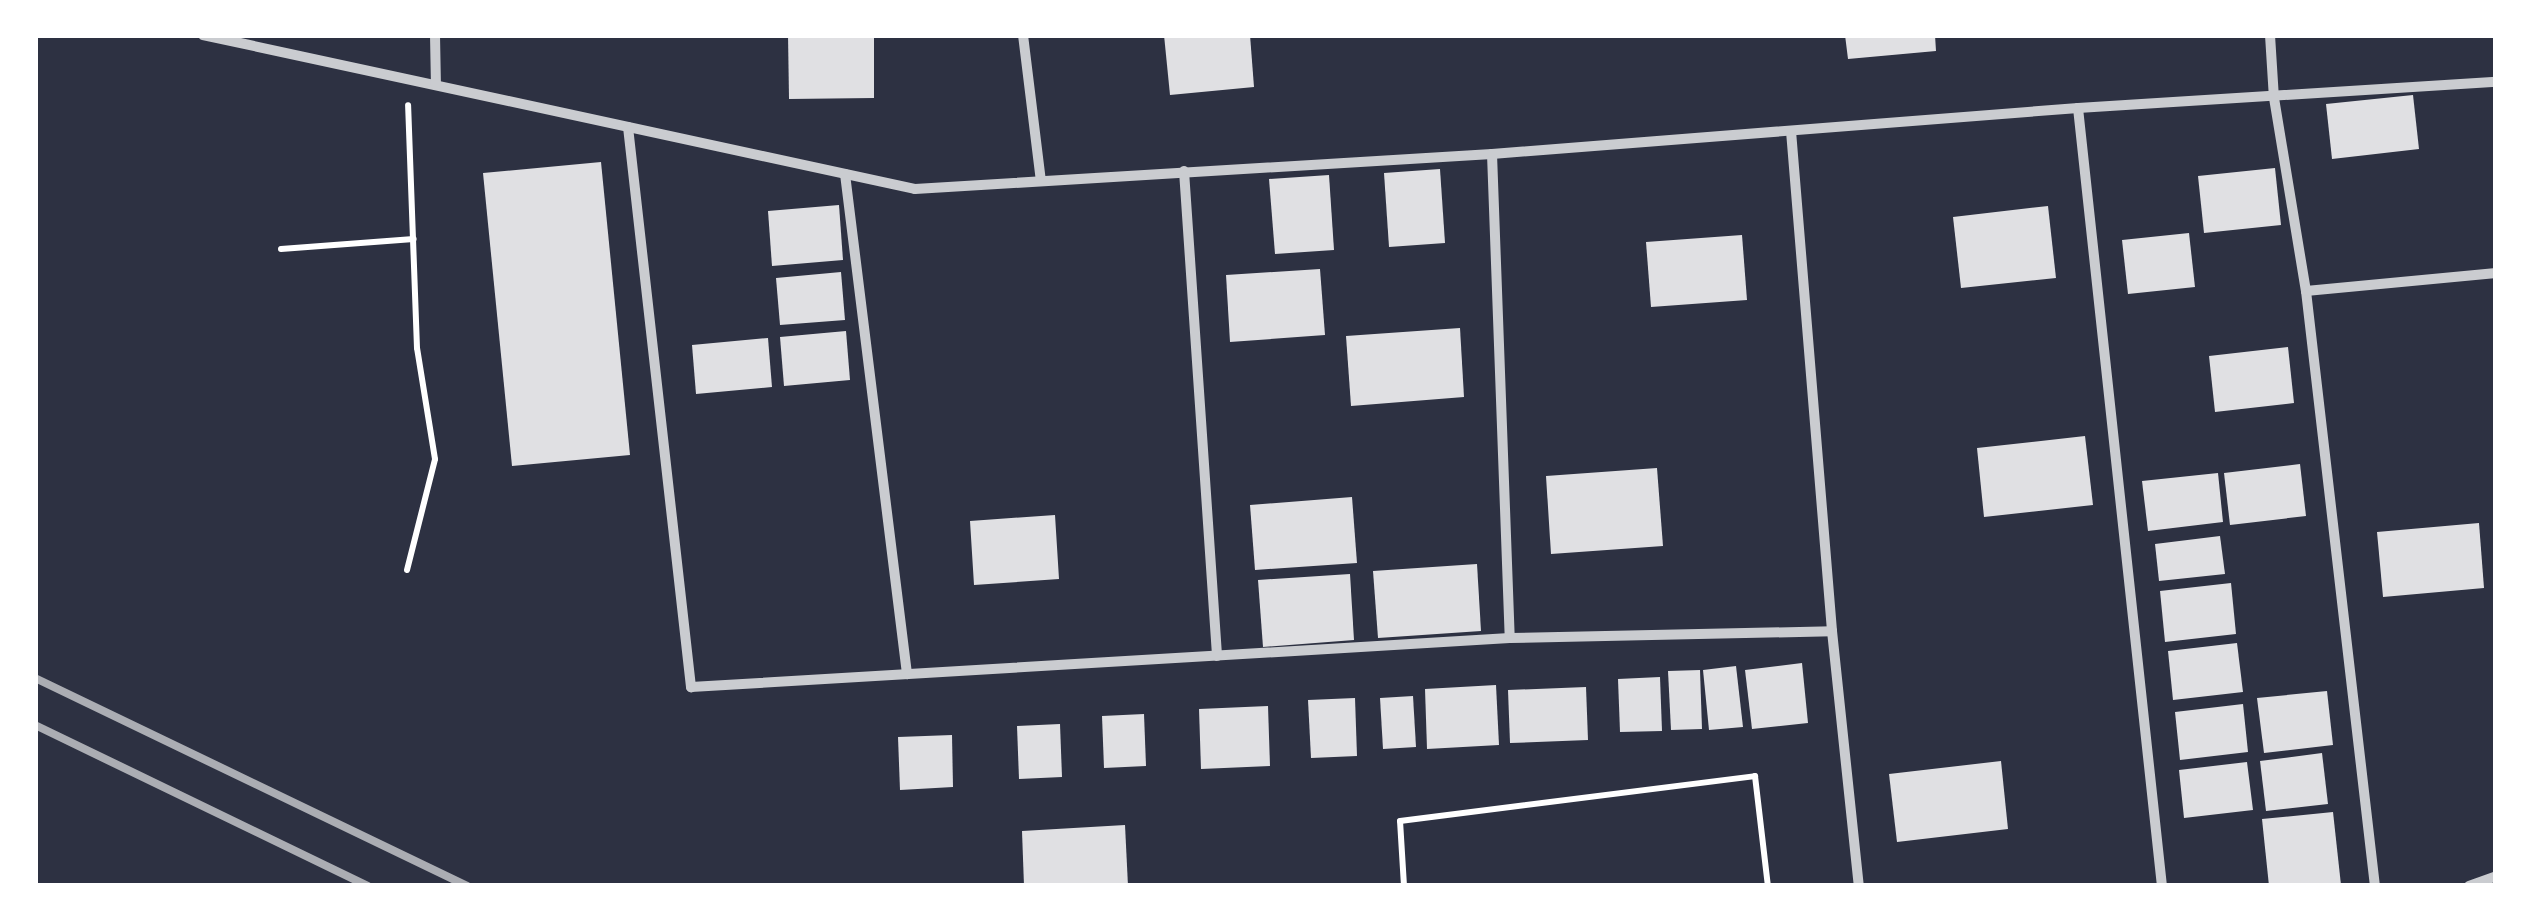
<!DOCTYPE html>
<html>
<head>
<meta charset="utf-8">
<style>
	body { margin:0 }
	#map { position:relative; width:2531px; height:921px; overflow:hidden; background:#2d3142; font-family:"PT Sans Narrow",sans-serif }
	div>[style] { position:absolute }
	.building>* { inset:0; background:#e0e0e3 }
	.path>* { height:6px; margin:-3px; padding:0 3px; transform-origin:3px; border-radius:3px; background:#fff }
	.minor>* { height:10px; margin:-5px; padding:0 5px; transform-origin:5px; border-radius:5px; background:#caccd0 }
	.rail>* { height:8px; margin:-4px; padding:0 4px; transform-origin:4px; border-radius:4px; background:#abadb3 }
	span { translate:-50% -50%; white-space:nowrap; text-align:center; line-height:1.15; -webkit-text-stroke:8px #fff; paint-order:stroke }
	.frame { position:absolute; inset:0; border:38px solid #fff; pointer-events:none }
</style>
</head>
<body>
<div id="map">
	<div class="building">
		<div style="clip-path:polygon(788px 35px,874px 35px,874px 98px,789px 99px)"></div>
		<div style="clip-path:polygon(1164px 35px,1250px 35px,1254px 87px,1170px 95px)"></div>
		<div style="clip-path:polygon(1845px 35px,1935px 35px,1936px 51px,1848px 59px)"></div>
		<div style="clip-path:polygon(2413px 95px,2419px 149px,2332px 159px,2326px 104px)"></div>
		<div style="clip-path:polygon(601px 162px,630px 455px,512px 466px,483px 173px)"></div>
		<div style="clip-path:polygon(2275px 168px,2281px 225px,2204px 233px,2198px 176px)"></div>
		<div style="clip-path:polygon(1440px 169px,1445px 243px,1389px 247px,1384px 173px)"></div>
		<div style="clip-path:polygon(1329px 175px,1334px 250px,1275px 254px,1269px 179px)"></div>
		<div style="clip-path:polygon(839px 205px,843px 260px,772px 266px,768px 211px)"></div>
		<div style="clip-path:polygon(2048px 206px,2056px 278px,1961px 288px,1953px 217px)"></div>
		<div style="clip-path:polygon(2189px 233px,2195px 287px,2128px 294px,2122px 240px)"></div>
		<div style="clip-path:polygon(1742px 235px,1747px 300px,1651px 307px,1646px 242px)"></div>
		<div style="clip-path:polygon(1320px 269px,1325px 335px,1230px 342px,1226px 275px)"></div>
		<div style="clip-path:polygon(841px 272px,845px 320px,780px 325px,776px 278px)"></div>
		<div style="clip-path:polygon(1460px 328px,1464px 397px,1351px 406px,1346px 336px)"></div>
		<div style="clip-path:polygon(846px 331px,850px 380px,784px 386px,780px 337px)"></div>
		<div style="clip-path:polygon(768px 338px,772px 387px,696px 394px,692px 345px)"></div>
		<div style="clip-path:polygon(2288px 347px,2294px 403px,2215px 412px,2209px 356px)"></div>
		<div style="clip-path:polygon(2085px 436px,2093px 505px,1984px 517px,1977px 448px)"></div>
		<div style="clip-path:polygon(2300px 464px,2306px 516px,2230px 525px,2224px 473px)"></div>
		<div style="clip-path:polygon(1657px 468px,1663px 546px,1551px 554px,1546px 476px)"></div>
		<div style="clip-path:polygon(2218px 473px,2223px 522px,2148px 531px,2142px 481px)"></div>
		<div style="clip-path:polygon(1352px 497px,1357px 563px,1255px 570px,1250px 505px)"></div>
		<div style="clip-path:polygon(1055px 515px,1059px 579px,974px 585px,970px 521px)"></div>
		<div style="clip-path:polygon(2479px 523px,2484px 588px,2383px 597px,2377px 532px)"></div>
		<div style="clip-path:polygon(2220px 536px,2225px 574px,2159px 581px,2155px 544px)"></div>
		<div style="clip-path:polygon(1477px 564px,1481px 631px,1378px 638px,1373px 571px)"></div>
		<div style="clip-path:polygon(1350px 574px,1354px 640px,1263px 647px,1258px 580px)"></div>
		<div style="clip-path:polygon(2231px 583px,2236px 634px,2165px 642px,2160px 591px)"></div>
		<div style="clip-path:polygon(2237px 643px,2243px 692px,2173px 700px,2168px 651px)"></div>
		<div style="clip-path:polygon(1802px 663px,1808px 723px,1752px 729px,1745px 670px)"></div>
		<div style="clip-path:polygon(1736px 666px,1743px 727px,1709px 730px,1703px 670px)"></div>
		<div style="clip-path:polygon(1700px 670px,1702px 729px,1671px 730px,1668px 671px)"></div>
		<div style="clip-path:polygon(1660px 677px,1662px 731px,1620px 732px,1618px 679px)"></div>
		<div style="clip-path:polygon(1496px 685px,1499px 745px,1427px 749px,1425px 689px)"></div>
		<div style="clip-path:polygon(1586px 687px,1588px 740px,1510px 743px,1508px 690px)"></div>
		<div style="clip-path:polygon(2327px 691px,2333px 745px,2264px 753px,2257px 698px)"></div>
		<div style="clip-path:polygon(1413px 696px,1416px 747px,1383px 749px,1380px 698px)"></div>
		<div style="clip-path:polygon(1355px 698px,1357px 756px,1311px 758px,1308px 700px)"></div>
		<div style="clip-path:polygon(2243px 704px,2248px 752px,2180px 760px,2175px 712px)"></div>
		<div style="clip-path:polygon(1268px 706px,1270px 766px,1201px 769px,1199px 709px)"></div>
		<div style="clip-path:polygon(1144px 714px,1146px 766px,1104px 768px,1102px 716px)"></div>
		<div style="clip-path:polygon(1060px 724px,1062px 777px,1019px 779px,1017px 726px)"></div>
		<div style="clip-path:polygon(952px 735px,953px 787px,900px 790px,898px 737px)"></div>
		<div style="clip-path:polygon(2322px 753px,2328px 804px,2266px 811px,2260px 761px)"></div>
		<div style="clip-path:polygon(2001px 761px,2008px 829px,1897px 842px,1889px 774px)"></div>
		<div style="clip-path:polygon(2247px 762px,2253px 810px,2184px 818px,2179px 770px)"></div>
		<div style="clip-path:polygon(2333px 812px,2341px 885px,2269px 886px,2262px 819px)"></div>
		<div style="clip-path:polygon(1125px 825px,1128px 886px,1024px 886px,1022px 831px)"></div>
	</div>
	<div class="path">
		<div style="left:281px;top:249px;width:133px;rotate:-4.3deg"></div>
		<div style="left:407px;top:570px;width:114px;rotate:-75.8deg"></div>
		<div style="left:435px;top:459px;width:112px;rotate:-99.2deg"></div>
		<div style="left:417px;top:348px;width:243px;rotate:-92.1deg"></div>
		<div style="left:1404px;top:886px;width:65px;rotate:-93.5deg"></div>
		<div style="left:1400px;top:821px;width:358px;rotate:-7.2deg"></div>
		<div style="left:1755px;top:776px;width:111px;rotate:83.3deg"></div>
	</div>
	<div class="minor">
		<div style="left:203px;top:35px;width:728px;rotate:12.2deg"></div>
		<div style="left:915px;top:189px;width:578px;rotate:-3.47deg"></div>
		<div style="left:1492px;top:154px;width:588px;rotate:-4.49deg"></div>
		<div style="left:2078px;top:108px;width:419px;rotate:-3.6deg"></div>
		<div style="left:435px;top:35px;width:50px;rotate:88.9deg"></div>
		<div style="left:1023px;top:35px;width:147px;rotate:83deg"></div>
		<div style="left:2270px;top:35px;width:63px;rotate:86.4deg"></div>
		<div style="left:2274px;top:98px;width:196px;rotate:80.6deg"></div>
		<div style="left:2306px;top:291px;width:599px;rotate:83.39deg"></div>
		<div style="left:2078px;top:108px;width:783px;rotate:83.84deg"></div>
		<div style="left:628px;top:127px;width:564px;rotate:83.58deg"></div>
		<div style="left:691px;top:687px;width:820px;rotate:-3.42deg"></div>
		<div style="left:1510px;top:638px;width:322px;rotate:-1.2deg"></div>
		<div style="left:1791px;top:131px;width:502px;rotate:85.31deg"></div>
		<div style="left:1832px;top:631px;width:256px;rotate:84deg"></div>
		<div style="left:1492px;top:154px;width:484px;rotate:87.9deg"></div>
		<div style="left:1184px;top:171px;width:486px;rotate:86.1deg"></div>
		<div style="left:845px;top:174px;width:504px;rotate:82.93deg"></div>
		<div style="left:2306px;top:291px;width:191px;rotate:-5.4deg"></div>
		<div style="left:2469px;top:886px;width:29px;rotate:-20deg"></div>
	</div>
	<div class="rail">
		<div style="left:35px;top:678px;width:480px;rotate:25.7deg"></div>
		<div style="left:35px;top:725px;width:370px;rotate:25.8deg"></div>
	</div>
	<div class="frame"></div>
</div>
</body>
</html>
